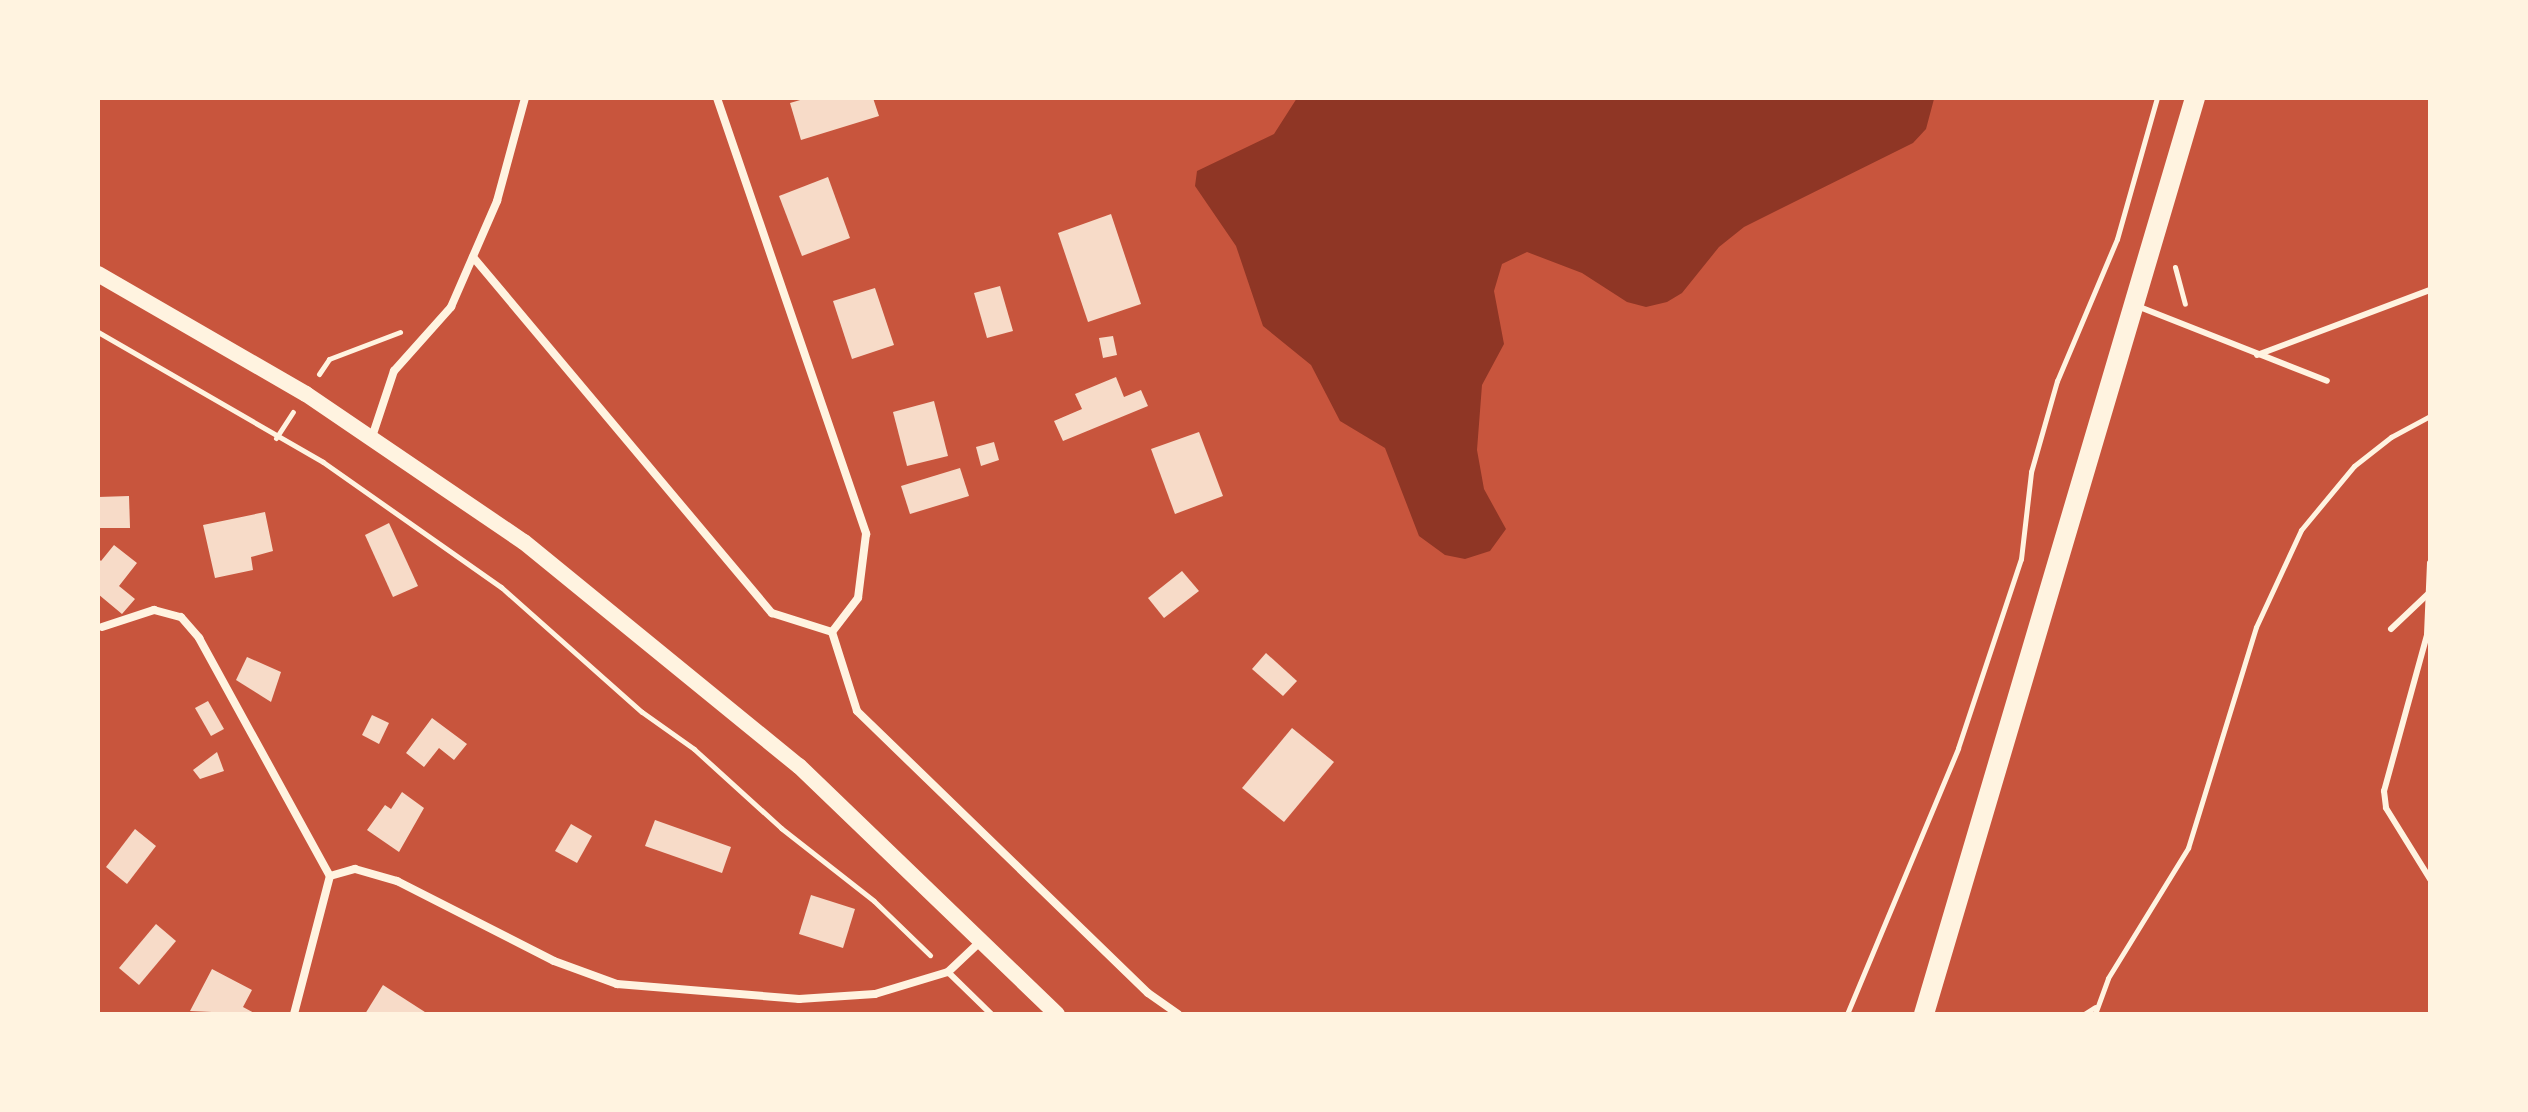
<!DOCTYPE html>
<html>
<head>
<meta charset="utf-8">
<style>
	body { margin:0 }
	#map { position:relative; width:2528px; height:1112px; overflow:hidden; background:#c8553d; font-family:"Roboto Condensed",sans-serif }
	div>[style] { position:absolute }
	.water>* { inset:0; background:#8f3625 }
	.building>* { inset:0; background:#f7dbc8 }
	.path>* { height:5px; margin:-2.5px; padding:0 2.5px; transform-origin:2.5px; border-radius:2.5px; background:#fff3e0 }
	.service>* { height:6px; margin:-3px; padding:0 3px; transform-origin:3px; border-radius:3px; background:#fff3e0 }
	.minor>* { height:8px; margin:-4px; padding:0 4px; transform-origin:4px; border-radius:4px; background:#fff3e0 }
	.secondary>* { height:16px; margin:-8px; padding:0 8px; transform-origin:8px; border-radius:8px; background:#fff3e0 }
	.primary>* { height:20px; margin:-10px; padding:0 10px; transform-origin:10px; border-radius:10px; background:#fff3e0 }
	span { translate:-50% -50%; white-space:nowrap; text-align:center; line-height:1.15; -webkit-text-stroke:8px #fff3e0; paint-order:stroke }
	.frame { position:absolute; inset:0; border:100px solid #fff3e0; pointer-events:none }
</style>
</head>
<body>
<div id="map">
	<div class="water">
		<div style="clip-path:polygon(1297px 98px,1934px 98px,1934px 99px,1926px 129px,1913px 143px,1744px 227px,1719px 247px,1682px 293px,1667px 302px,1646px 307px,1627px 302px,1582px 273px,1527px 252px,1502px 264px,1494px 291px,1504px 344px,1482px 385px,1477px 450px,1484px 489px,1506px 529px,1490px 551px,1465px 559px,1445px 555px,1419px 536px,1385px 448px,1340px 421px,1311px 365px,1263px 326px,1236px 246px,1195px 186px,1197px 171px,1274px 134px)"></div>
	</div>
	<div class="building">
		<div style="clip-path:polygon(807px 98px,873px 98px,879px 116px,801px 140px,790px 103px)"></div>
		<div style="clip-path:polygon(828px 177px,850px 238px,802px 256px,779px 196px)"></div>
		<div style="clip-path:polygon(1111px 214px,1141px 304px,1088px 322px,1058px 233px)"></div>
		<div style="clip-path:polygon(1000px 286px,1013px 331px,987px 338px,974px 293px)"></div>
		<div style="clip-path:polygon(875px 288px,894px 345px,852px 359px,833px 301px)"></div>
		<div style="clip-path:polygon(1113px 336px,1117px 355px,1103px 358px,1099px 338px)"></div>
		<div style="clip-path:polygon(1116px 377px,1124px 397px,1141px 390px,1148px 406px,1063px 441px,1054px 421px,1082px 409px,1075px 394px)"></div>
		<div style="clip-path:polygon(934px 401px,948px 456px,907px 466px,893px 412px)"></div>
		<div style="clip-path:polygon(1199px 432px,1223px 496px,1175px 514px,1151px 449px)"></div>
		<div style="clip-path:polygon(994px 442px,999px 460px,981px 466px,976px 447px)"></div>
		<div style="clip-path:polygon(960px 468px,969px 496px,910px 514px,901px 486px)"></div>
		<div style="clip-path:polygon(129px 496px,130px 528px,98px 528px,98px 497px)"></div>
		<div style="clip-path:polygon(265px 512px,273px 551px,251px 557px,253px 570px,215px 578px,203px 525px)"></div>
		<div style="clip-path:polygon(389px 523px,418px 586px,393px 597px,365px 535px)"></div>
		<div style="clip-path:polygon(114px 545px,137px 563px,119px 586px,135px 599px,122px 614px,98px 594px,98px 558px,101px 561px)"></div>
		<div style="clip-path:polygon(1182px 571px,1199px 591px,1164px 618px,1148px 598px)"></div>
		<div style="clip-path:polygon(1266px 653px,1297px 681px,1283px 696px,1252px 669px)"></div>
		<div style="clip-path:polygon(247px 657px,281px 672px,271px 702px,236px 680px)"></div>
		<div style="clip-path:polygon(208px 701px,224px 729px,211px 736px,195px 708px)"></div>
		<div style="clip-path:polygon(372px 715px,389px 723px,379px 744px,362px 735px)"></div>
		<div style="clip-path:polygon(432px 718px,467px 744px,454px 760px,439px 748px,424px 767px,406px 753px)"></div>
		<div style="clip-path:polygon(1292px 728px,1334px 762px,1284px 822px,1242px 788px)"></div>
		<div style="clip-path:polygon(217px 752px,224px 771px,200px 779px,193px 770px)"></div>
		<div style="clip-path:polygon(402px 792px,424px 808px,399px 852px,367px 830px,385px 805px,391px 809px)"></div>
		<div style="clip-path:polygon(655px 820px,731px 847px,722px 873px,645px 846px)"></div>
		<div style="clip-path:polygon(571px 824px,592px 836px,577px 863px,555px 851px)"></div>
		<div style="clip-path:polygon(135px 829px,156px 846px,127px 884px,106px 867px)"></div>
		<div style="clip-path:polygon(811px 895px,855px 909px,843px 948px,799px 934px)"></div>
		<div style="clip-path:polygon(156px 924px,176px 941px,139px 985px,119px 968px)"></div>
		<div style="clip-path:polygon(212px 969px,252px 990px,243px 1007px,256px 1014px,190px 1011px)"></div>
		<div style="clip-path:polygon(383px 985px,428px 1014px,365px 1014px)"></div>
	</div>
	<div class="path">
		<div style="left:2175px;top:267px;width:38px;rotate:75deg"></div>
		<div style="left:98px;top:332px;width:260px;rotate:30deg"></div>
		<div style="left:323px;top:462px;width:218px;rotate:35.1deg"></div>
		<div style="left:501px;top:587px;width:188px;rotate:41.6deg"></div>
		<div style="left:642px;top:712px;width:64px;rotate:35.4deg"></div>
		<div style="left:694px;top:749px;width:118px;rotate:42.2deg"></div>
		<div style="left:781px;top:828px;width:118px;rotate:38.1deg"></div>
		<div style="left:874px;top:901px;width:78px;rotate:44deg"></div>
		<div style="left:319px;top:374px;width:18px;rotate:-56deg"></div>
		<div style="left:329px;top:359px;width:76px;rotate:-20.8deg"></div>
		<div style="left:276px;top:438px;width:31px;rotate:-57deg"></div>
		<div style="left:1847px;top:1014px;width:288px;rotate:-67.3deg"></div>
		<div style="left:1958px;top:748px;width:199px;rotate:-71.6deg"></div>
		<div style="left:2021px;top:559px;width:88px;rotate:-83.4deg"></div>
		<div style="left:2031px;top:472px;width:95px;rotate:-74.1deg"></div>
		<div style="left:2057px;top:381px;width:154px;rotate:-67.1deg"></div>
		<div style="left:2117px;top:239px;width:147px;rotate:-74.2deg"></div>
		<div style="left:2084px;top:1014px;width:13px;rotate:-32deg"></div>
		<div style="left:2095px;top:1014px;width:38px;rotate:-70deg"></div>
		<div style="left:2108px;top:978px;width:153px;rotate:-58.4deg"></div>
		<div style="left:2188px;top:848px;width:231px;rotate:-72.9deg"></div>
		<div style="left:2256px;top:627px;width:107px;rotate:-65.1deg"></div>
		<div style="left:2301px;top:530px;width:83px;rotate:-50.4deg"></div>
		<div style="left:2354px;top:466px;width:47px;rotate:-38.1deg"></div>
		<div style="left:2391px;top:437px;width:44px;rotate:-28.3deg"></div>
	</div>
	<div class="service">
		<div style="left:2137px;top:306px;width:204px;rotate:21.5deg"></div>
		<div style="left:2257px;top:355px;width:185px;rotate:-20.6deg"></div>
		<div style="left:2430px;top:563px;width:72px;rotate:92.4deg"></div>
		<div style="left:2427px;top:635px;width:162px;rotate:105.4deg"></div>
		<div style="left:2384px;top:791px;width:17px;rotate:83deg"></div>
		<div style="left:2386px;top:808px;width:84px;rotate:58.2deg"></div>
		<div style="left:2391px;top:629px;width:52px;rotate:-43.5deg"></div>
		<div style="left:948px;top:972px;width:60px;rotate:44.3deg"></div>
	</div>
	<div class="minor">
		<div style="left:717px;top:98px;width:461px;rotate:71.1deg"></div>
		<div style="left:866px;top:534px;width:64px;rotate:97.1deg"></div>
		<div style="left:858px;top:598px;width:43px;rotate:127.4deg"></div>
		<div style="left:473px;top:257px;width:465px;rotate:50deg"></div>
		<div style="left:772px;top:613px;width:63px;rotate:17.6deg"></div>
		<div style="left:372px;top:437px;width:70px;rotate:-71.6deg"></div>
		<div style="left:394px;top:371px;width:86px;rotate:-48.3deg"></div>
		<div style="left:451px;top:307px;width:116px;rotate:-66.5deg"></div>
		<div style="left:497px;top:201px;width:107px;rotate:-74.8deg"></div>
		<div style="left:102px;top:627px;width:55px;rotate:-18.1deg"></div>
		<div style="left:154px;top:610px;width:28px;rotate:15deg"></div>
		<div style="left:181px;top:617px;width:28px;rotate:49deg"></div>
		<div style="left:199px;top:638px;width:272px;rotate:61.2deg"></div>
		<div style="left:832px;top:632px;width:83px;rotate:72.4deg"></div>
		<div style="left:857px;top:711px;width:405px;rotate:44.1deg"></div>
		<div style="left:1148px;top:993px;width:37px;rotate:35deg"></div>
		<div style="left:294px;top:1014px;width:143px;rotate:-75.4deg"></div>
		<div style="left:330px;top:876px;width:26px;rotate:-16deg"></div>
		<div style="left:355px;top:869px;width:44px;rotate:15.9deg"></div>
		<div style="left:397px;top:881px;width:176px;rotate:27deg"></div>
		<div style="left:554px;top:961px;width:67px;rotate:20.1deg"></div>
		<div style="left:617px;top:984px;width:183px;rotate:4.7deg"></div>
		<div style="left:799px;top:999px;width:76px;rotate:-3.8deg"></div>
		<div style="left:875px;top:994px;width:76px;rotate:-16.8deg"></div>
		<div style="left:948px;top:972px;width:47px;rotate:-43.3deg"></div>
	</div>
	<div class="secondary">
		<div style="left:98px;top:274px;width:240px;rotate:30deg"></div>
		<div style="left:306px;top:394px;width:263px;rotate:34.2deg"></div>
		<div style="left:524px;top:542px;width:355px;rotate:39.2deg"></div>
		<div style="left:799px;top:766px;width:358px;rotate:43.9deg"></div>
	</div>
	<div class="primary">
		<div style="left:1924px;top:1014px;width:955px;rotate:-73.52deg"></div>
	</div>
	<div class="frame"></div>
</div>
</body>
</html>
